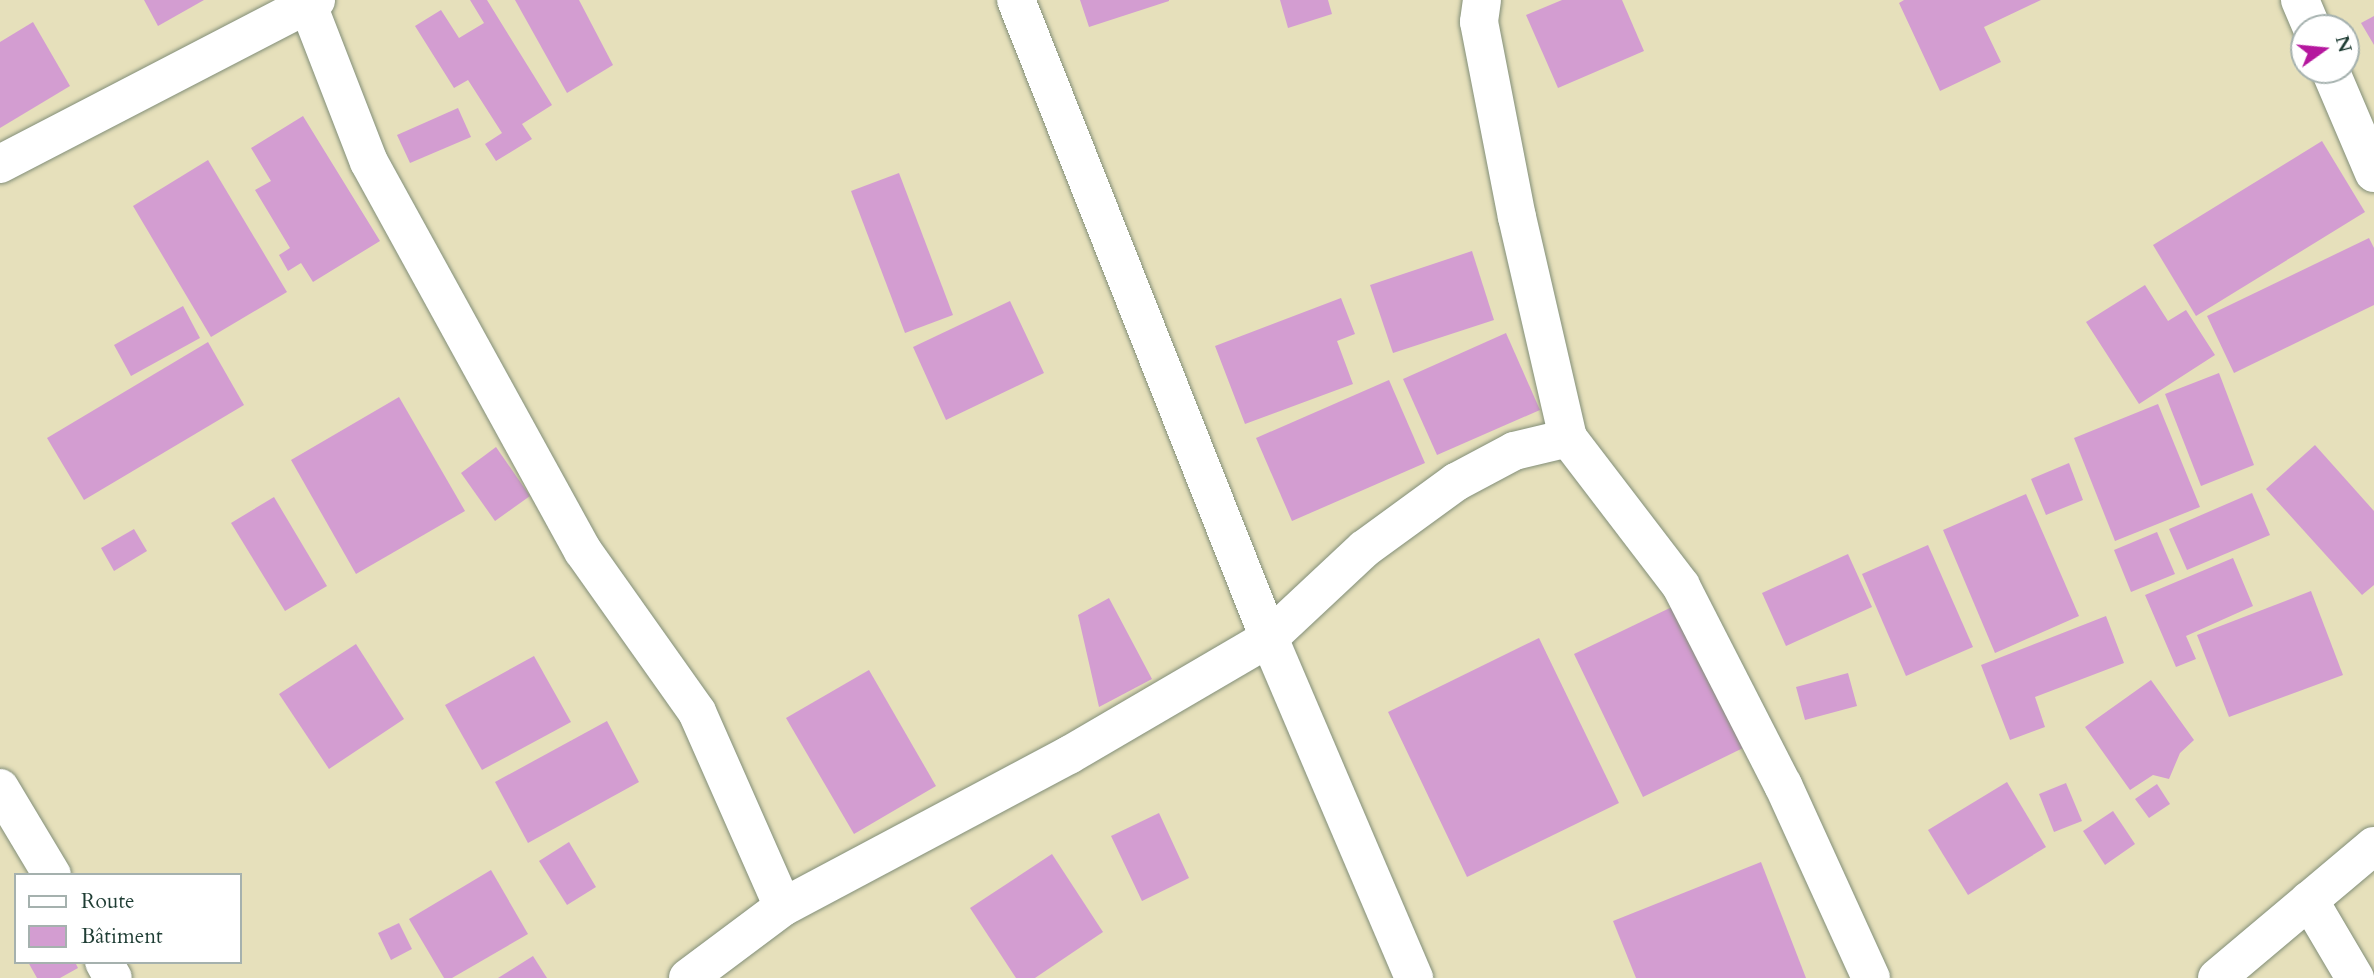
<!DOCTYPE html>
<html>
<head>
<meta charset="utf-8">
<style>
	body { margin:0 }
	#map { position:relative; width:2374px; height:978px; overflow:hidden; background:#e6e0bb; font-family:Cardo,serif }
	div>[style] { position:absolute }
	.building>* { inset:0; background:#d39dd1 }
	.roads { filter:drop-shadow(0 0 2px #828e78) drop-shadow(0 0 2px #828e78) }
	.minor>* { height:38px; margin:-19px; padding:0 19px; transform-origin:19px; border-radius:19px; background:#fff }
	.tertiary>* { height:38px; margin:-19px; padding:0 19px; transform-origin:19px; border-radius:19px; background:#fff }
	span { translate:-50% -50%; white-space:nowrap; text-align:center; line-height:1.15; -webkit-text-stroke:5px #fff; paint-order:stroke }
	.legend { position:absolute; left:14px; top:873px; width:228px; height:91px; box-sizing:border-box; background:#fff; border:2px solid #a5b1ae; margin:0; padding:9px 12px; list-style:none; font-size:21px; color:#1f3d34 }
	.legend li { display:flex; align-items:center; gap:14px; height:35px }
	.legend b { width:35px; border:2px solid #a5b1ae }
	.north { position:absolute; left:2290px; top:14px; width:70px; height:70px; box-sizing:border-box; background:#fff; border:2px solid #a5b1ae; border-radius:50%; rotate:75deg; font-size:19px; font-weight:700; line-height:28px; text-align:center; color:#1f3d34 }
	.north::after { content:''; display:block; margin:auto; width:24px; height:32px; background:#b5179e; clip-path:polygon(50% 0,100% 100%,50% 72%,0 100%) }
</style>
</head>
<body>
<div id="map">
	<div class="building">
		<div style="clip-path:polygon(144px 0,204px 0,158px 26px)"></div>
		<div style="clip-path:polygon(470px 0,487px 0,552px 105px,522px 124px,532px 139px,496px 161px,485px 144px,502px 133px,468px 80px,454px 88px,415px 26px,441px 10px,459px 38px,484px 23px)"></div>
		<div style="clip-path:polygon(515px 0,579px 0,613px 65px,567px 93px)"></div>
		<div style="clip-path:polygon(1080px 0,1169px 0,1169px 1px,1089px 27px)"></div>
		<div style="clip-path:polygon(1280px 0,1328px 0,1332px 14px,1288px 28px)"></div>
		<div style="clip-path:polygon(1562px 0,1622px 0,1644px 51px,1558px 88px,1526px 15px)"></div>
		<div style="clip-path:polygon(1904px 0,2041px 0,1984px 27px,2001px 62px,1940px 91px,1899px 3px)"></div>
		<div style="clip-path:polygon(2374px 16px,2374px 45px,2361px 23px)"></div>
		<div style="clip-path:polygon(33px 22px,70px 86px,0 128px,0 42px)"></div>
		<div style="clip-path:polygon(458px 108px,471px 137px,410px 163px,397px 135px)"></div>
		<div style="clip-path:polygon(303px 116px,380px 241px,313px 282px,301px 263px,288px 271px,279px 255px,290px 248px,255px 190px,271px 181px,251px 148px)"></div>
		<div style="clip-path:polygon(2322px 141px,2365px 212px,2196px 316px,2153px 245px)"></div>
		<div style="clip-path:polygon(208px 160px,287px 292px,211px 337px,133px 206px)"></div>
		<div style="clip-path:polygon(899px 173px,953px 315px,905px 333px,851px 191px)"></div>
		<div style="clip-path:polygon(2369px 238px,2374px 248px,2374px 305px,2234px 373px,2207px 316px)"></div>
		<div style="clip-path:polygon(1472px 251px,1494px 320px,1393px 353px,1370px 285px)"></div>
		<div style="clip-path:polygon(2145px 285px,2168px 321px,2186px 310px,2215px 355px,2139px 404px,2086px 322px)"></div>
		<div style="clip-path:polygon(1341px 298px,1355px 334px,1337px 341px,1353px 384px,1245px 424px,1215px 346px)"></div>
		<div style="clip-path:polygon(1010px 301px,1044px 373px,946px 420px,913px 347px)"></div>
		<div style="clip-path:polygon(183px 306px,200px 338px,131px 376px,114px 345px)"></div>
		<div style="clip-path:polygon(1506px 333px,1540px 410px,1437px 455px,1403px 379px)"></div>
		<div style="clip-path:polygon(208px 342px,244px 405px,84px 500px,47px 438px)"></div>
		<div style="clip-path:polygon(2219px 373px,2254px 465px,2201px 486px,2165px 394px)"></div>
		<div style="clip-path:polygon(1389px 380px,1425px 463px,1292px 521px,1256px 438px)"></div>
		<div style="clip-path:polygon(399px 397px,465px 511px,356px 574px,291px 460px)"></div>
		<div style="clip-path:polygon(2158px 404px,2200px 507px,2115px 541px,2074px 438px)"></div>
		<div style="clip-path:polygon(2315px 445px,2374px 511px,2374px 585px,2362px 595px,2266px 489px)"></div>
		<div style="clip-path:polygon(496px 447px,530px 496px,495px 521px,461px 473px)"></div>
		<div style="clip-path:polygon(2069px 463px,2083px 500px,2046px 515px,2031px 479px)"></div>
		<div style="clip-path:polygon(2252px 493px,2270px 535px,2187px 570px,2169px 529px)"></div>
		<div style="clip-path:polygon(2026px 494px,2079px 616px,1995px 653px,1943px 530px)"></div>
		<div style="clip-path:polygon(274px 497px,327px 586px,285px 611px,231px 523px)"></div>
		<div style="clip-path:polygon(134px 529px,147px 551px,114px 571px,101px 548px)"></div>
		<div style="clip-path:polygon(2157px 532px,2175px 574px,2131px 592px,2114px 550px)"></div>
		<div style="clip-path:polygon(1928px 545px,1973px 647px,1906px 676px,1862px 574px)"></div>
		<div style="clip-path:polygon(1848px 554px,1872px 607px,1786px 646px,1762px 593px)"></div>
		<div style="clip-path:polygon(2233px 558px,2253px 606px,2186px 636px,2196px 659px,2176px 667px,2145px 595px)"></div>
		<div style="clip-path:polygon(2311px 591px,2343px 675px,2229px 717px,2197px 635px)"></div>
		<div style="clip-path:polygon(1109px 598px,1152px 679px,1099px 707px,1078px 615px)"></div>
		<div style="clip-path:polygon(1674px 606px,1743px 748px,1643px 797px,1574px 654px)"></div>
		<div style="clip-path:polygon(2106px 616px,2124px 663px,2035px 697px,2045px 727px,2010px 740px,1981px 665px)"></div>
		<div style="clip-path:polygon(1539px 638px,1619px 803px,1467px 877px,1388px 712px)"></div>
		<div style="clip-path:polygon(356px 644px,404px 719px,329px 769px,279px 694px)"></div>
		<div style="clip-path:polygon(534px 656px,571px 722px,482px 770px,445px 705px)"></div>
		<div style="clip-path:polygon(869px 670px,936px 786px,854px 834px,786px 718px)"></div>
		<div style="clip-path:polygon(1848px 673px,1857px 706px,1805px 720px,1796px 687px)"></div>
		<div style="clip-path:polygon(2151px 680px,2194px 740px,2180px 753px,2169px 779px,2153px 775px,2130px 790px,2085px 727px)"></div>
		<div style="clip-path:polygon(607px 721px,639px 782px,528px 843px,495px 782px)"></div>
		<div style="clip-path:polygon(2007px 782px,2046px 847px,1968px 895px,1928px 830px)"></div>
		<div style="clip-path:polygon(2066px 783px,2082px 821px,2054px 832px,2039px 794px)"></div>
		<div style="clip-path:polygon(2157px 784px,2170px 804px,2149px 818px,2135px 799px)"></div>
		<div style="clip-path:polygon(2113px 811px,2135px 844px,2105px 865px,2083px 831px)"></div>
		<div style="clip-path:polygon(1159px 813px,1189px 878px,1142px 901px,1111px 836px)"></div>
		<div style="clip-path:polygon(569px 842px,596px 887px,567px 905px,539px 861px)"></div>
		<div style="clip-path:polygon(1052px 854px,1103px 932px,1035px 978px,1016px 978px,970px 908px)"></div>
		<div style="clip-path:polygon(1761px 862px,1806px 978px,1636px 978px,1613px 921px)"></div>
		<div style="clip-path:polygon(491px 870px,528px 934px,452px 978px,444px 978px,409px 919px)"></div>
		<div style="clip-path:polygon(399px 923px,412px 949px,391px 960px,378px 933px)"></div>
		<div style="clip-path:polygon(533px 956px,547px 978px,498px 978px)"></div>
		<div style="clip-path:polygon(28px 962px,75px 962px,78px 968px,60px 978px,37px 978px)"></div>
	</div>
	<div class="roads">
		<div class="minor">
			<div style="left:1016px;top:0;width:686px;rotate:68.37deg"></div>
			<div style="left:1269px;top:638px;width:370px;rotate:66.9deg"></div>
			<div style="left:1482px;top:0;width:22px;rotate:98deg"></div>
			<div style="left:1479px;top:22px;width:199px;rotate:79deg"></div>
			<div style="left:1517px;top:217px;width:227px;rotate:77deg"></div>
			<div style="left:1568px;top:438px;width:186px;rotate:52.6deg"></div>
			<div style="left:1681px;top:586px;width:224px;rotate:62.9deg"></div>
			<div style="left:1783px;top:785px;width:212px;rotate:65.5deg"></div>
			<div style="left:2300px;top:0;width:30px;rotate:67deg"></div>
			<div style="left:308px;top:5px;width:168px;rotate:68.8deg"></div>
			<div style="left:369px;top:162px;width:444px;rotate:61.2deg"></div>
			<div style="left:583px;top:551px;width:197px;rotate:54.7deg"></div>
			<div style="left:697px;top:712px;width:213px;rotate:66.2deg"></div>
			<div style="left:2330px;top:70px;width:112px;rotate:66.9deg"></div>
			<div style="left:0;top:164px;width:356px;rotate:-27.4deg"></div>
			<div style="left:0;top:788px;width:101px;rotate:59.1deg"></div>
			<div style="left:2309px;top:900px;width:91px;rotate:59.5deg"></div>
			<div style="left:104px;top:962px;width:18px;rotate:61deg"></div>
			<div style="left:688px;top:978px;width:119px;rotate:-36.8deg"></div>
			<div style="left:783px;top:907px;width:324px;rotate:-28deg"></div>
			<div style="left:1069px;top:755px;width:232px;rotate:-30.3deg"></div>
			<div style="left:1269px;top:638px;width:130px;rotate:-43.1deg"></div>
			<div style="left:1364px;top:549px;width:114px;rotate:-36.1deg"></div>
			<div style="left:1456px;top:482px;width:66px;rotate:-28.1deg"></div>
			<div style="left:1514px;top:451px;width:56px;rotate:-13.5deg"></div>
		</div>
		<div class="tertiary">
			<div style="left:2217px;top:978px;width:205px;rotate:-40.1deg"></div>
		</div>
	</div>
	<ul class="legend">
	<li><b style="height:9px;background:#fff"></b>Route</li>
	<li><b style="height:19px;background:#d39dd1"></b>Bâtiment</li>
	</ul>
	<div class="north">N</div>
</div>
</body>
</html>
